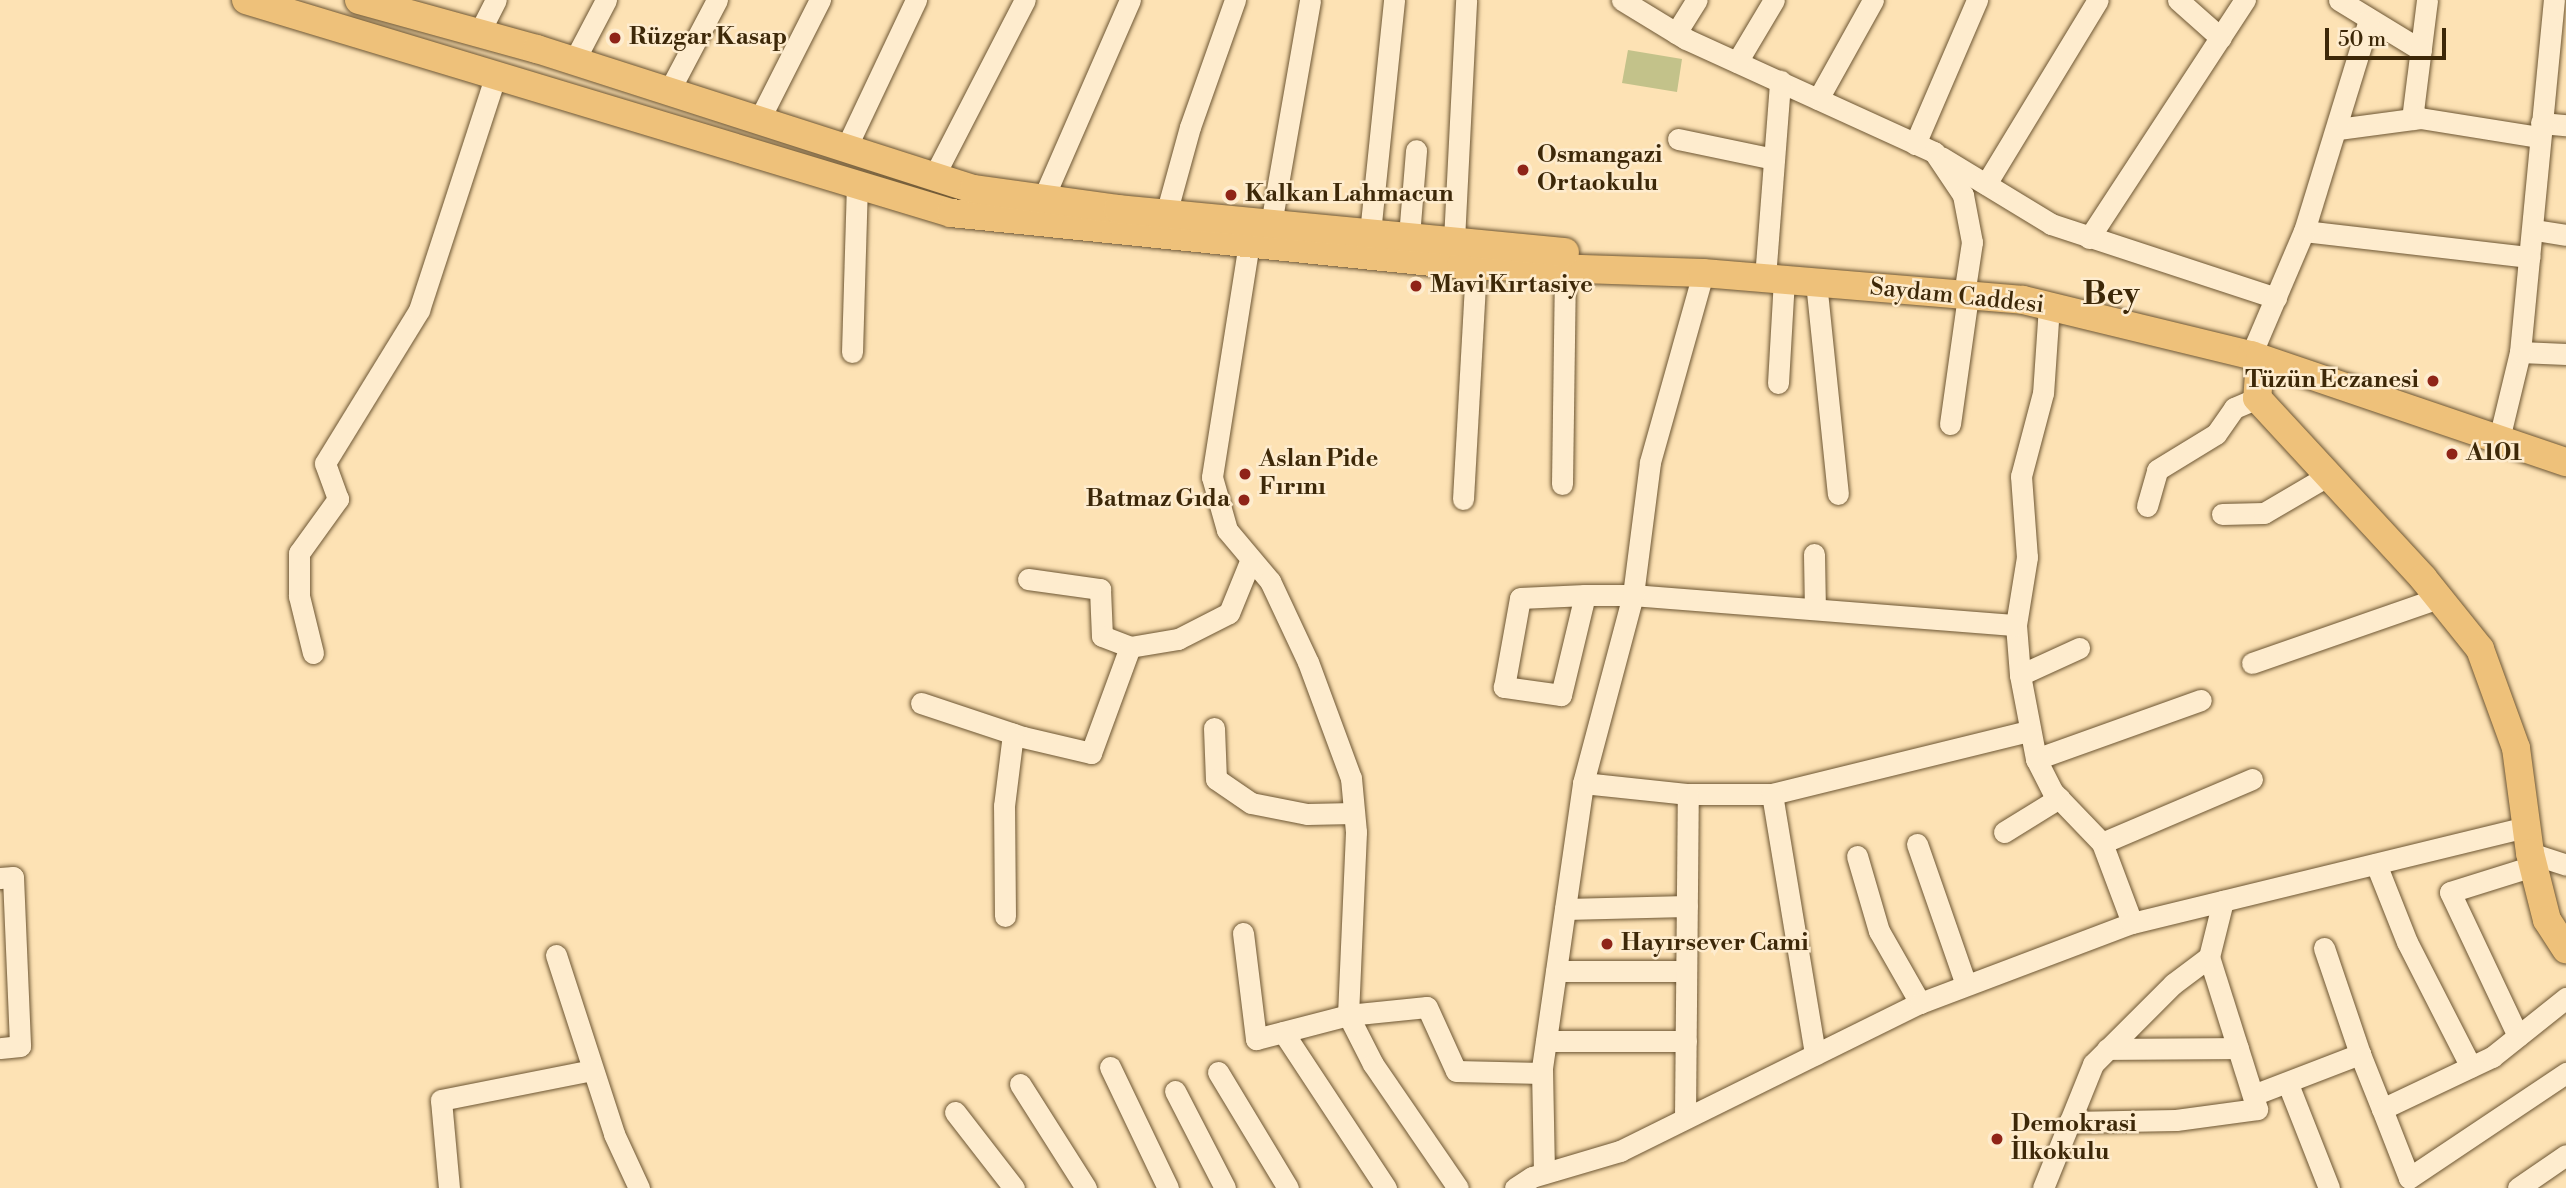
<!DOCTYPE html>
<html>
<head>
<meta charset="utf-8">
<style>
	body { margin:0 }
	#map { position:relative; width:2566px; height:1188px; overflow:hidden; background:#fde2b4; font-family:"Libre Bodoni",serif }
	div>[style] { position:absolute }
	.green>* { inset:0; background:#c3c28a }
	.roads { filter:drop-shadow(0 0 2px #6d5633) drop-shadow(0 0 2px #6d5633) }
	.minor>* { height:21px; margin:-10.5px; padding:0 10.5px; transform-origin:10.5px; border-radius:10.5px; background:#feecce }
	.major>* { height:28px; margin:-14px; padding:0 14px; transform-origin:14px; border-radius:14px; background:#eec17a }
	.dots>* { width:19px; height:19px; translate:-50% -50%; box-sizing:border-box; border:4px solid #feecce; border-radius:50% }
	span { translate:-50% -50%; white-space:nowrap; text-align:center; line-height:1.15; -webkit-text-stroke:5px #feecce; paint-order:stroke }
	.poi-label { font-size:24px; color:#3d2808; font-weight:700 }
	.left { translate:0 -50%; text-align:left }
	.right { translate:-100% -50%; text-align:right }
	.street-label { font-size:24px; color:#3d2808 }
	.district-label { font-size:32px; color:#3d2808; font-weight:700 }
	.scale { position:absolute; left:2325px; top:28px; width:121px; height:32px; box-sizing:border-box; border:4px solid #3d2808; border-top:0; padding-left:9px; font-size:21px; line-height:24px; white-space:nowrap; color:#3d2808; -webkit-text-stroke:5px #feecce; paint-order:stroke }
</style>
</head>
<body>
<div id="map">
	<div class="green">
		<div style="clip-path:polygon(1628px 50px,1682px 59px,1677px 92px,1622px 83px)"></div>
	</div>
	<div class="roads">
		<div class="minor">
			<div style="left:1622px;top:0;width:75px;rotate:31.4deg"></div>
			<div style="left:1686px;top:39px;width:273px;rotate:24.5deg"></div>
			<div style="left:1934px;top:152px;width:52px;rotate:56deg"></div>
			<div style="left:1963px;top:195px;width:48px;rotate:79.2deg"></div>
			<div style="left:1972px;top:242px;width:54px;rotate:98.6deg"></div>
			<div style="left:2178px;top:0;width:57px;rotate:41.5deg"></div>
			<div style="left:2339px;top:0;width:96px;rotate:31.4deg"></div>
			<div style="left:479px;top:33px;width:37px;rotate:-63deg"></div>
			<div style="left:1676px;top:33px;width:39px;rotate:-58deg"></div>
			<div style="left:574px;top:61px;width:69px;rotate:-62.3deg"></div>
			<div style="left:1737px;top:62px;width:72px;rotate:-59.2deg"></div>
			<div style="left:669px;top:91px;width:103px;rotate:-62.2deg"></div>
			<div style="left:1818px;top:99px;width:113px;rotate:-60.9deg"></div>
			<div style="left:2412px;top:119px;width:120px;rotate:-82.8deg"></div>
			<div style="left:759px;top:120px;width:135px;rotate:-63.1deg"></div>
			<div style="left:2541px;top:123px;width:25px;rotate:5deg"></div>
			<div style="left:2338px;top:129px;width:83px;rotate:-7.6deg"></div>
			<div style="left:2420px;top:118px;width:121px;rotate:9.1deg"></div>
			<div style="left:1678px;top:139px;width:98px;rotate:11.8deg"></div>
			<div style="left:1915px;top:144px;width:157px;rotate:-66.7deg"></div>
			<div style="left:846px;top:148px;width:164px;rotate:-64.7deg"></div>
			<div style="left:1941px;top:157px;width:129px;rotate:31.3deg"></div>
			<div style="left:2051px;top:224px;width:237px;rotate:18.2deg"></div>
			<div style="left:934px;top:176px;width:198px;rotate:-62.7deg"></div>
			<div style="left:1986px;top:184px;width:215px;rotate:-58.7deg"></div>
			<div style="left:1043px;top:199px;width:217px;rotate:-66.4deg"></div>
			<div style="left:1166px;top:214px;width:90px;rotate:-74.6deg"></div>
			<div style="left:1190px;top:127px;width:135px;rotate:-70.5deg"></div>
			<div style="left:1271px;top:224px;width:227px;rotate:-80.1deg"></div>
			<div style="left:2535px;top:230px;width:31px;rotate:9deg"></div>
			<div style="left:2304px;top:231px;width:227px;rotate:6.6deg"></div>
			<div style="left:1370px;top:233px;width:234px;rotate:-84.1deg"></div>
			<div style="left:1409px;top:236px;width:86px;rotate:-85.3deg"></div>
			<div style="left:2089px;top:238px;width:285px;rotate:-56.8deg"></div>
			<div style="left:1454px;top:240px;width:240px;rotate:-87.1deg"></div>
			<div style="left:1249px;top:243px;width:237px;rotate:99deg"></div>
			<div style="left:1212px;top:477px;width:55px;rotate:74.2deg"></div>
			<div style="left:1227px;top:530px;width:67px;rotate:49.9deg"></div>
			<div style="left:1270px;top:581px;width:89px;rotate:64.9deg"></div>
			<div style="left:1308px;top:662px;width:124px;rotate:69.7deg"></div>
			<div style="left:1351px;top:778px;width:54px;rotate:84.7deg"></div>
			<div style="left:1356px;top:832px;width:183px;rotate:92.5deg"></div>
			<div style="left:1348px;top:1015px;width:55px;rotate:63deg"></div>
			<div style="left:1373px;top:1064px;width:150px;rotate:55.6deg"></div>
			<div style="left:1765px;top:278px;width:198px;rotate:-85.6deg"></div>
			<div style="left:1816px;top:282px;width:213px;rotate:84.1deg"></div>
			<div style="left:2049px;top:306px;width:87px;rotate:93.9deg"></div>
			<div style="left:2043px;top:393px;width:86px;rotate:104.8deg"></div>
			<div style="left:2021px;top:476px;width:81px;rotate:85.8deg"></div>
			<div style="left:2027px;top:557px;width:69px;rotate:99.2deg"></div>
			<div style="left:2016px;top:625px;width:50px;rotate:85.4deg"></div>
			<div style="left:2020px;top:675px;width:86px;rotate:79.2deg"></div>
			<div style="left:2036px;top:759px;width:37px;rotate:63deg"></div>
			<div style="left:2053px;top:792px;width:71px;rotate:46.1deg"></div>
			<div style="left:2102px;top:843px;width:85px;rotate:69.4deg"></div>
			<div style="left:852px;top:352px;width:167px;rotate:-88.3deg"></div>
			<div style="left:2520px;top:352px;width:46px;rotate:2.5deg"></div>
			<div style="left:2251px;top:355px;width:135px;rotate:-66.9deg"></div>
			<div style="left:2304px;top:231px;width:221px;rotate:-72.9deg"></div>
			<div style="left:1778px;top:383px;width:103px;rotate:-86.7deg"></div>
			<div style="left:1950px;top:424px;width:129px;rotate:-82deg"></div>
			<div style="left:2499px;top:439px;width:89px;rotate:-76.4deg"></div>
			<div style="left:2520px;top:352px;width:354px;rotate:-84.5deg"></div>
			<div style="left:1562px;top:484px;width:216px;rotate:-89.2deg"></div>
			<div style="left:1463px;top:499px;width:234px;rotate:-86.8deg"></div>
			<div style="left:2147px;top:506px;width:37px;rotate:-74deg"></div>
			<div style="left:2157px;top:470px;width:69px;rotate:-31.4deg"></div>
			<div style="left:2216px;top:434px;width:32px;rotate:-55deg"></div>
			<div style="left:2234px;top:408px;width:25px;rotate:-23deg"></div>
			<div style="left:2222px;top:514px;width:42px;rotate:-1.4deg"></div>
			<div style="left:2264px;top:513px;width:75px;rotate:-30.3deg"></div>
			<div style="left:1814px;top:554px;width:55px;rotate:89deg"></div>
			<div style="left:1028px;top:579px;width:73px;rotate:7.9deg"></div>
			<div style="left:1100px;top:589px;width:47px;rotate:87.6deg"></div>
			<div style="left:1102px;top:636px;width:30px;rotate:21deg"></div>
			<div style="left:1585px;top:595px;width:103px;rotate:103.5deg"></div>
			<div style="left:1561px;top:695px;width:58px;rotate:-172deg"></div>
			<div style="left:1504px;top:687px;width:90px;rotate:-79.8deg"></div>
			<div style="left:1520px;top:598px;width:65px;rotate:-2.6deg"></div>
			<div style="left:1585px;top:595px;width:48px"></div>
			<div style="left:1633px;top:595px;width:384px;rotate:4.5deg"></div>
			<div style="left:313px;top:653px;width:59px;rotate:-103.8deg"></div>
			<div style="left:299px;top:596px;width:43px;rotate:-90deg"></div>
			<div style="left:299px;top:553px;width:67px;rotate:-54.2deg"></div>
			<div style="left:338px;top:499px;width:38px;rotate:-110deg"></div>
			<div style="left:325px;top:463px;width:180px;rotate:-58.4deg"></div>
			<div style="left:419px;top:310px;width:247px;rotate:-71.9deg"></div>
			<div style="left:2252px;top:663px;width:198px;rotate:-19.2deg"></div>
			<div style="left:2020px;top:675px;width:65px;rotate:-24.6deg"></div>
			<div style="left:921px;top:703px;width:108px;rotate:18.4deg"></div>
			<div style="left:1023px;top:737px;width:70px;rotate:13.2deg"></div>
			<div style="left:1091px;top:753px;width:113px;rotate:-69.8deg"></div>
			<div style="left:1130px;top:647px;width:49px;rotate:-9.5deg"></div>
			<div style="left:1178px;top:639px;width:57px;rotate:-27deg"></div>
			<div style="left:1229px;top:613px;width:58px;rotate:-67.8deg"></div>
			<div style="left:1214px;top:728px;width:51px;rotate:87.8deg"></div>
			<div style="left:1216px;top:779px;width:42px;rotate:34.4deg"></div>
			<div style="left:1251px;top:803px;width:57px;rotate:11.1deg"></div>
			<div style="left:1307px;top:814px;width:47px;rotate:-1.2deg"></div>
			<div style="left:2036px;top:759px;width:175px;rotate:-19.7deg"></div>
			<div style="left:1583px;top:783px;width:106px;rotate:6deg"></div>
			<div style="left:1688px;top:794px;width:84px"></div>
			<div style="left:1772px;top:794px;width:264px;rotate:-13.8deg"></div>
			<div style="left:1772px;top:794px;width:264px;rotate:80.6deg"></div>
			<div style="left:2004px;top:832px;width:65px;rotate:-31.7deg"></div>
			<div style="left:2102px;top:843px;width:163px;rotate:-23.1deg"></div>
			<div style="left:1917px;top:844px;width:149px;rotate:70.8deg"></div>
			<div style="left:2530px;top:853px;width:38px;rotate:18deg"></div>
			<div style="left:1857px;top:856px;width:78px;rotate:73.7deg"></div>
			<div style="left:1879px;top:931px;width:83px;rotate:60.3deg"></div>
			<div style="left:2376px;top:864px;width:84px;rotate:68.3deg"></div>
			<div style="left:2407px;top:942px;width:140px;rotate:62.9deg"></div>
			<div style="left:0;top:878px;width:13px;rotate:-4deg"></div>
			<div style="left:13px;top:877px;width:169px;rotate:87.6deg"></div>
			<div style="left:20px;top:1046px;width:20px;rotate:174deg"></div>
			<div style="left:1565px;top:909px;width:122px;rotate:-1.4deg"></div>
			<div style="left:1005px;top:916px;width:110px;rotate:-90.5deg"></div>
			<div style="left:1004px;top:806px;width:73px;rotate:-82.9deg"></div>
			<div style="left:1243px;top:933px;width:107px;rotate:83deg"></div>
			<div style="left:1256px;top:1039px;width:95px;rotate:-14.6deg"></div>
			<div style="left:1348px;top:1015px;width:79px;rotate:-5.8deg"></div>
			<div style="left:1427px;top:1007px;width:70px;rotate:65.6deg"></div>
			<div style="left:1456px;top:1071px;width:86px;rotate:1.3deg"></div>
			<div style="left:2324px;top:948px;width:112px;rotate:71.2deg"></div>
			<div style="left:556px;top:955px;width:188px;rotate:72deg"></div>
			<div style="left:614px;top:1134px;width:60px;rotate:65.2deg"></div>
			<div style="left:1556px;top:971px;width:130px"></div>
			<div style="left:1283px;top:1032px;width:187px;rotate:56.6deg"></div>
			<div style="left:2518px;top:1036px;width:159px;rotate:-115.3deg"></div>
			<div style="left:2450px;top:892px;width:87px;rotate:-17.4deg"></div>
			<div style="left:1546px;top:1041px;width:140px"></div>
			<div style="left:2107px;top:1049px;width:131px;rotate:-0.4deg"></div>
			<div style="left:1110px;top:1067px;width:134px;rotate:64.4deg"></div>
			<div style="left:1218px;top:1072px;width:135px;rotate:58.9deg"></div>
			<div style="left:1020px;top:1084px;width:123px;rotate:57.6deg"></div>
			<div style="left:2288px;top:1084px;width:112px;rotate:68.5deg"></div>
			<div style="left:1175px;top:1091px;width:109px;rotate:62.7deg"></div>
			<div style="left:2253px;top:1095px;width:115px;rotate:-21deg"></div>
			<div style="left:2360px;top:1054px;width:59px;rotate:68.2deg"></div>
			<div style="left:2382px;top:1109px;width:122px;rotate:-25.3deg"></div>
			<div style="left:2492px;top:1057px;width:95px;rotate:-38.6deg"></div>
			<div style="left:2382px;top:1109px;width:74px;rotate:68.6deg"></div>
			<div style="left:2409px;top:1178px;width:189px;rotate:-33.8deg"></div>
			<div style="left:955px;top:1112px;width:96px;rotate:52.2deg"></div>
			<div style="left:1685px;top:1118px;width:324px;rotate:-89.5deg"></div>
			<div style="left:2069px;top:1122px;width:107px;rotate:-1.1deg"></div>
			<div style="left:2176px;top:1120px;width:82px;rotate:-7.7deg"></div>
			<div style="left:2257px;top:1109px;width:159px;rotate:-107.5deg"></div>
			<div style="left:1544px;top:1173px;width:105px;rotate:-91.1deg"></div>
			<div style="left:1542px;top:1068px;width:288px;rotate:-81.8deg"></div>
			<div style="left:1583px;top:783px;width:195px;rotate:-75.1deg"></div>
			<div style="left:1633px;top:595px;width:134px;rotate:-82.7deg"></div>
			<div style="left:1650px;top:462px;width:196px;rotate:-74.3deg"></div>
			<div style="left:449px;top:1188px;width:88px;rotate:-95.2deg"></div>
			<div style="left:441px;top:1100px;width:154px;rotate:-11.2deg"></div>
			<div style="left:1515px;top:1188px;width:20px;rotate:-33deg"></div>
			<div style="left:1532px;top:1177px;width:92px;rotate:-16.5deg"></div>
			<div style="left:1620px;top:1151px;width:335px;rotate:-26.3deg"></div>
			<div style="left:1920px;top:1003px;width:227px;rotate:-20.7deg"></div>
			<div style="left:2132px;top:923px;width:406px;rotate:-13.7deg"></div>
			<div style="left:2043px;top:1188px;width:134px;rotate:-68deg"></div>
			<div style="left:2093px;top:1064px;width:113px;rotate:-45deg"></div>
			<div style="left:2173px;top:984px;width:45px;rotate:-36.9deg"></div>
			<div style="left:2209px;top:957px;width:58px;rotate:-76deg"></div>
			<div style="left:2518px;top:1188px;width:58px;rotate:-34.5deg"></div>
		</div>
		<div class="major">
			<div style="left:246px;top:0;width:736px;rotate:16.81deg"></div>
			<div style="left:951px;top:213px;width:513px;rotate:5.82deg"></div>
			<div style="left:1461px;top:265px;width:242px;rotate:1.9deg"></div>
			<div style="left:1703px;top:273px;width:321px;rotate:4.8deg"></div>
			<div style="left:2023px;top:300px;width:235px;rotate:13.6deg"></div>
			<div style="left:2251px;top:355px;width:333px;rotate:18.8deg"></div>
			<div style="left:359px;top:0;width:185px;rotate:15.4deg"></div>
			<div style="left:537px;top:49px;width:459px;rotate:17.8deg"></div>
			<div style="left:974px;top:189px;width:145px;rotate:7.9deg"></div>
			<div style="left:1118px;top:209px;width:449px;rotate:5.5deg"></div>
			<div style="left:2260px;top:359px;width:39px;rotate:94deg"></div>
			<div style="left:2257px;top:398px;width:245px;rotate:47.3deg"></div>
			<div style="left:2423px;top:578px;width:91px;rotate:51.2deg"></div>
			<div style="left:2480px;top:649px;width:105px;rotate:70deg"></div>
			<div style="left:2516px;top:748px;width:106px;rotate:82.4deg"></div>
			<div style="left:2530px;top:853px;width:69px;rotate:75.8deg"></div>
			<div style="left:2547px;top:920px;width:35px;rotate:57deg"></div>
		</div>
	</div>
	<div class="dots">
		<div style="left:615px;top:38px;background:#8f2418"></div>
		<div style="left:1523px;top:170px;background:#8f2418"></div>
		<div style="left:1231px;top:195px;background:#8f2418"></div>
		<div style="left:1416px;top:286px;background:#8f2418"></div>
		<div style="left:2433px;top:381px;background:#8f2418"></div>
		<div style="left:2452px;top:454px;background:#8f2418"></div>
		<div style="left:1245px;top:474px;background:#8f2418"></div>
		<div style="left:1244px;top:500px;background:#8f2418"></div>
		<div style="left:1607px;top:944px;background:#8f2418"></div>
		<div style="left:1997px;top:1139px;background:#8f2418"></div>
	</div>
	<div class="poi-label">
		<span class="left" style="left:629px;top:38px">Rüzgar Kasap</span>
		<span class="left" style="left:1537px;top:170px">Osmangazi<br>Ortaokulu</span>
		<span class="left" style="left:1245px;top:195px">Kalkan Lahmacun</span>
		<span class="left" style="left:1430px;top:286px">Mavi Kırtasiye</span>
		<span class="right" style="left:2419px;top:381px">Tüzün Eczanesi</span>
		<span class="left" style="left:2466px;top:454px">A101</span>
		<span class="left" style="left:1259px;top:474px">Aslan Pide<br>Fırını</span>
		<span class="right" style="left:1230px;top:500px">Batmaz Gıda</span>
		<span class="left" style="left:1621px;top:944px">Hayırsever Cami</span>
		<span class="left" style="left:2011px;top:1139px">Demokrasi<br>İlkokulu</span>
	</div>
	<div class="street-label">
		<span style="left:1957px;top:297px;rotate:6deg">Saydam Caddesi</span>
	</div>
	<div class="district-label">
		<span style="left:2111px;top:294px">Bey</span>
	</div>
	<div class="scale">50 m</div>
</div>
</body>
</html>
